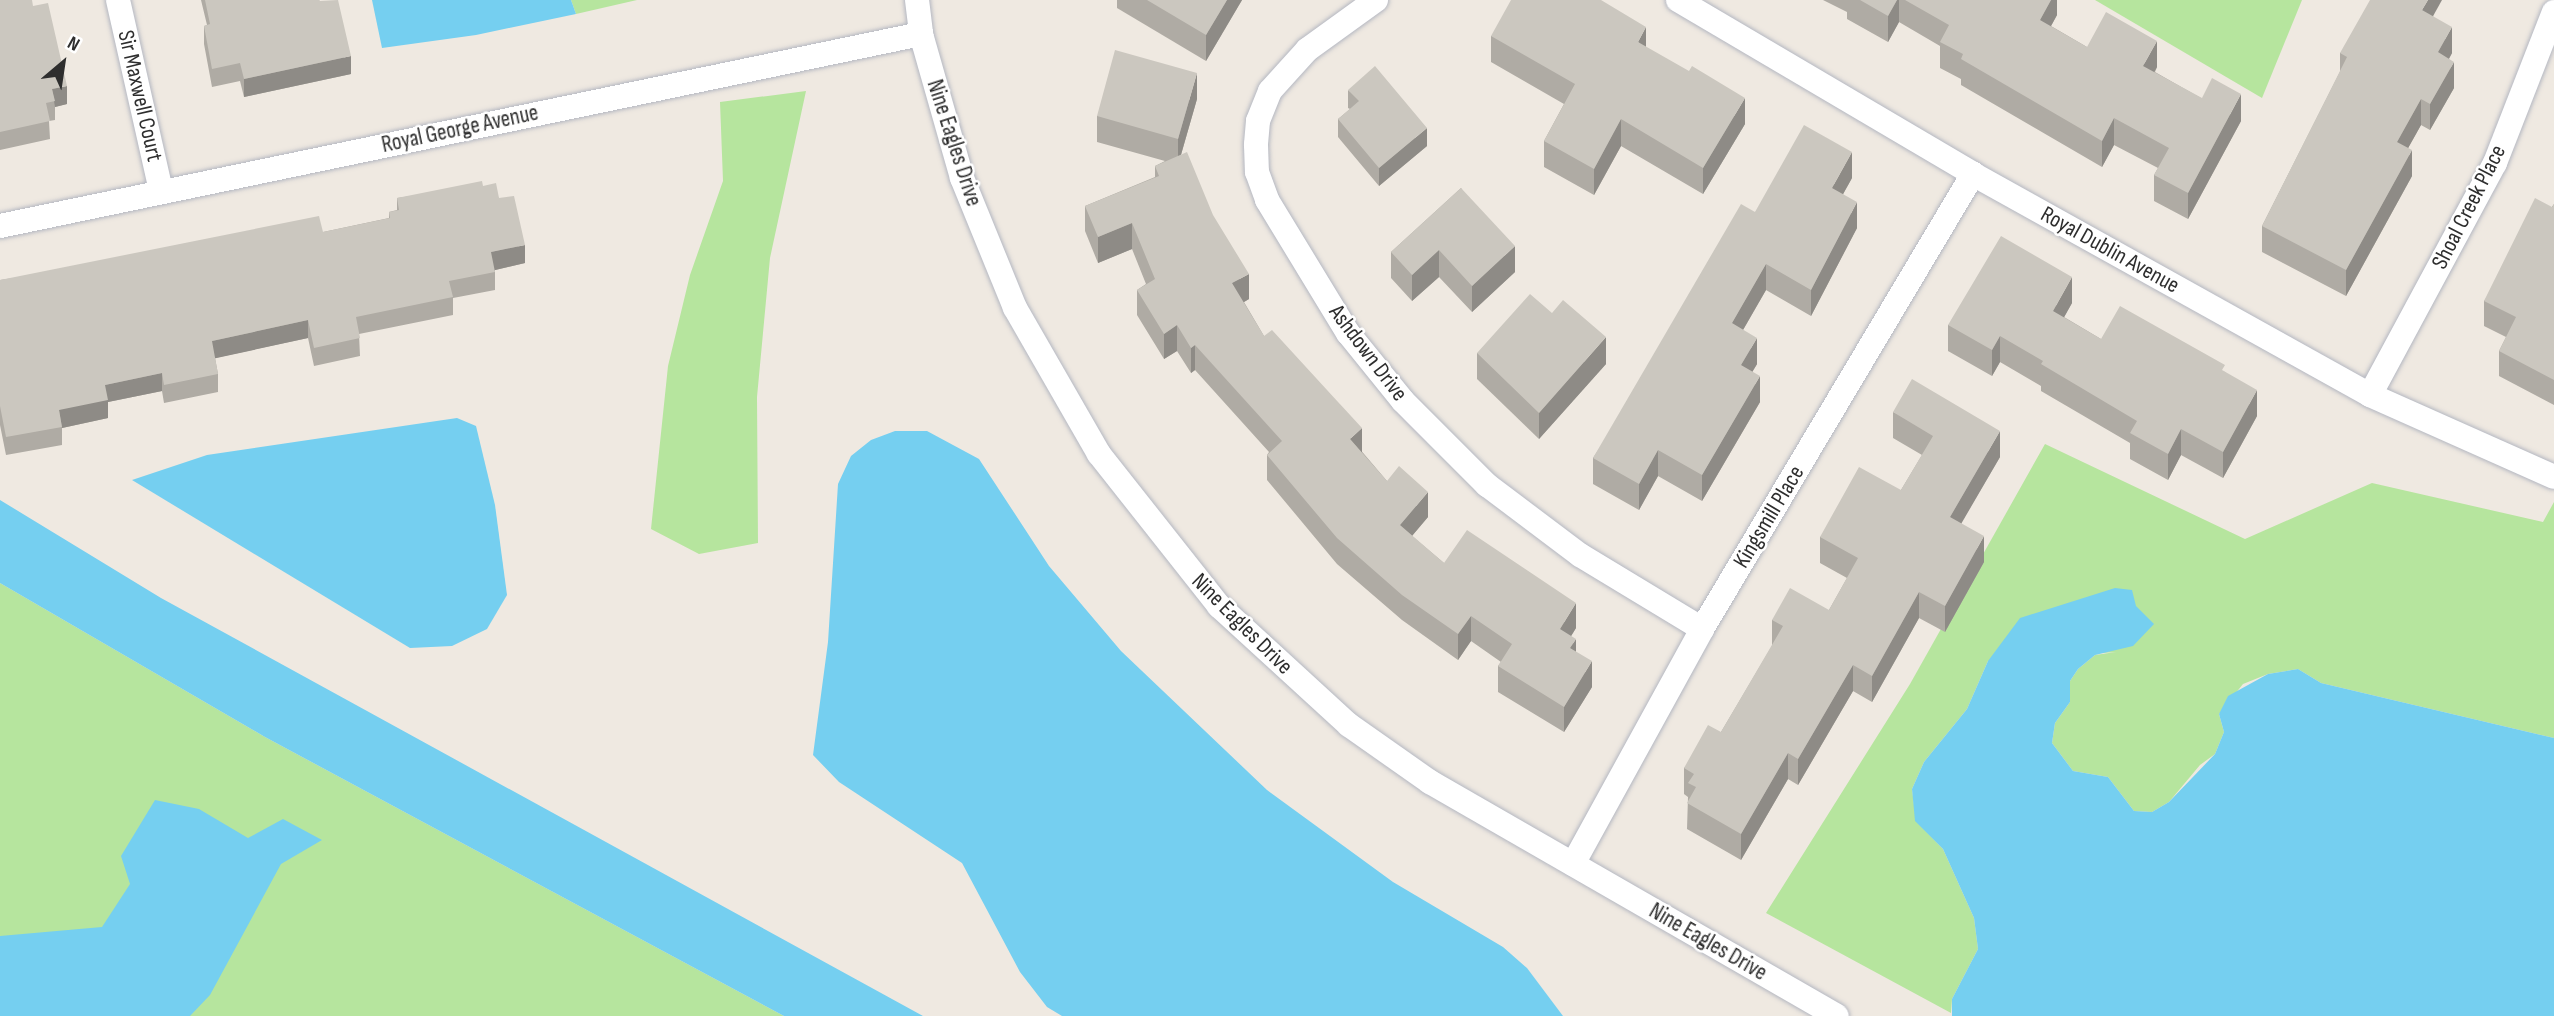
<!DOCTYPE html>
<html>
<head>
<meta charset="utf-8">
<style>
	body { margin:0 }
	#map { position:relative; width:2554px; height:1016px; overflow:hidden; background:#efe9e1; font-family:"Sofia Sans Condensed",sans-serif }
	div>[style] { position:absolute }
	.green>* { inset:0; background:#b6e59e }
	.water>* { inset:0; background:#75cff0 }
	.roads { filter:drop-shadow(0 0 2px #b4b7c1) drop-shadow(0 0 2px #b4b7c1) }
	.street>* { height:24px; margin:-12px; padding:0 12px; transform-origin:12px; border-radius:12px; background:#fff }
	.wall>* { inset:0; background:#afaba4 }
	.shaded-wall>* { inset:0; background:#8e8b86 }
	.building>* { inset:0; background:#cbc7bf }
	span { translate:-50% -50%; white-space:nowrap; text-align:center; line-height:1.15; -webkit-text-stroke:5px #fff; paint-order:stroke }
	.street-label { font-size:23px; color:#2e2e2e }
	.north { position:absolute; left:28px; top:28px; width:70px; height:70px; -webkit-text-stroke:5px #fff; paint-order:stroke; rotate:29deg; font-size:19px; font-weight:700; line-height:28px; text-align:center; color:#2e2e2e }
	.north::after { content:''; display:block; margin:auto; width:24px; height:32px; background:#2e2e2e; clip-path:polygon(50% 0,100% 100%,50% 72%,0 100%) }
</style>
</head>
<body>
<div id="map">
	<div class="green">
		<div style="clip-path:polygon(571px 0,637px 0,576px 14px)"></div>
		<div style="clip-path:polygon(2095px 0,2302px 0,2262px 98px)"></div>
		<div style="clip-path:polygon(806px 91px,770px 258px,757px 397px,758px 543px,699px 554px,651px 529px,668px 366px,690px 275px,723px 181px,720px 102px)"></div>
		<div style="clip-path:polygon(2045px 444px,2245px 539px,2372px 483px,2543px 522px,2554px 502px,2554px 738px,2321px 683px,2298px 669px,2268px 674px,2243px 684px,2219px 714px,2224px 732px,2215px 754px,2200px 765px,2169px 802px,2152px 812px,2134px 811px,2108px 777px,2073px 771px,2052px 743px,2055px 723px,2070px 702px,2070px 681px,2078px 669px,2095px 655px,2116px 652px,1988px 661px,1967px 709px,1924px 762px,1912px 789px,1916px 821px,1943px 849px,1974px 918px,1978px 949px,1952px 999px,1951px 1013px,1766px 913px,1910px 684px)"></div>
		<div style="clip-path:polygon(0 583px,265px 737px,784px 1016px,0 1016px)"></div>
	</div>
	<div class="water">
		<div style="clip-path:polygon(372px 0,571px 0,576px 14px,476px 35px,382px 48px)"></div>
		<div style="clip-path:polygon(457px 418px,476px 426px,495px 505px,507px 595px,487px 629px,452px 646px,410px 648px,132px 480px,207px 455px)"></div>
		<div style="clip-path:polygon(895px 431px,927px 431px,979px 459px,1049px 566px,1121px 651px,1267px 790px,1393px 882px,1503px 947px,1527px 968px,1563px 1016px,1062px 1016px,1047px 1007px,1020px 972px,962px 863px,839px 782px,813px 755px,828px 642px,838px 484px,851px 456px,871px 440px)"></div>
		<div style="clip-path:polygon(0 500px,161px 598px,923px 1016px,784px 1016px,265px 737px,0 583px)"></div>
		<div style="clip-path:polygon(2115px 588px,2132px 590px,2136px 606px,2154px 624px,2133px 646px,2095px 655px,2078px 669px,2070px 681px,2070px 702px,2055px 723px,2052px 743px,2073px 771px,2108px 777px,2134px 811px,2152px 812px,2169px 802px,2215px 754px,2224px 732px,2219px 714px,2228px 696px,2268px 674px,2298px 669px,2321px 683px,2554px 738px,2554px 1016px,1952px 1016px,1952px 999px,1978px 949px,1974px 918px,1943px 849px,1915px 821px,1912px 789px,1924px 762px,1967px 709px,1988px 661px,2020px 618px)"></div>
		<div style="clip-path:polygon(155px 800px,199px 809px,248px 838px,283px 819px,322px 840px,281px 864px,210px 995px,190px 1016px,0 1016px,0 936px,102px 927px,130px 884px,121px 856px)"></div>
	</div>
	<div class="roads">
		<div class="street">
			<div style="left:118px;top:0;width:196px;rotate:77.3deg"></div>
			<div style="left:917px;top:0;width:34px;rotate:83deg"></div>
			<div style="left:921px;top:34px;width:150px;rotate:74.1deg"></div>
			<div style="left:962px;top:178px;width:140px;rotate:67.8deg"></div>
			<div style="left:1015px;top:308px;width:168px;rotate:60.1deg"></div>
			<div style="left:1099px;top:454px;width:194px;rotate:51.7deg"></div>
			<div style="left:1219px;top:606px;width:176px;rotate:42.5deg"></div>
			<div style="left:1349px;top:725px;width:99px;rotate:35.1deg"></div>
			<div style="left:1430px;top:782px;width:469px;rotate:29.9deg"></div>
			<div style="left:1376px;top:0;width:85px;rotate:144.1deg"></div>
			<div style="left:1307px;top:50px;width:55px;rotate:132.1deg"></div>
			<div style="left:1270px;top:91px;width:32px;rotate:112deg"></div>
			<div style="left:1258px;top:121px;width:24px;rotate:95deg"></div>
			<div style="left:1256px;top:145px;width:27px;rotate:88deg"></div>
			<div style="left:1257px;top:172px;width:30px;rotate:70deg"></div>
			<div style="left:1267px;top:200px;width:156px;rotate:58.7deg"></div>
			<div style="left:1348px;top:333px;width:87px;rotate:51deg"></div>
			<div style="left:1403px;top:401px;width:119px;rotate:45deg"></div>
			<div style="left:1487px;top:485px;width:116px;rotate:37deg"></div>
			<div style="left:1580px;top:555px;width:143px;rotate:31.2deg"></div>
			<div style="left:1678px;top:0;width:342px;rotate:30.5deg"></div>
			<div style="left:1973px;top:174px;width:454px;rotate:29.1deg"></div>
			<div style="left:2370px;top:395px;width:201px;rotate:24deg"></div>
			<div style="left:0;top:226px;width:941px;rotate:-11.78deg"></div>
			<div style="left:2370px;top:395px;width:264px;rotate:-61.7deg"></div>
			<div style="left:2495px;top:163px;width:162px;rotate:-68.7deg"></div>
			<div style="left:1573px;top:864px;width:268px;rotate:-61.2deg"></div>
			<div style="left:1702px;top:629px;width:530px;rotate:-59.22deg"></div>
		</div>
	</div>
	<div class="wall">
		<div style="clip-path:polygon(0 0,33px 6px,67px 104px,55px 107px,55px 120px,49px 121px,50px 139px,0 150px)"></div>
		<div style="clip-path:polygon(201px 0,319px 0,351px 74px,244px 97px,240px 81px,212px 87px,204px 44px,204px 26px,207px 25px)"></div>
		<div style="clip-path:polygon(1117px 0,1242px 0,1206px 61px,1117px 8px)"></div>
		<div style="clip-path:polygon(1823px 0,2057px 0,2057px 15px,2051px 26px,2087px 47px,2157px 67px,2155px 72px,2241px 121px,2188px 219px,2154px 201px,2154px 175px,2158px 168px,2114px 145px,2102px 167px,1961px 85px,1961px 79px,1940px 68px,1940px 46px,1899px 22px,1888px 42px,1847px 19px,1847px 12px)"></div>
		<div style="clip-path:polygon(2433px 16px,2452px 53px,2449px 59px,2454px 88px,2430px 130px,2421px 125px,2408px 148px,2412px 176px,2346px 296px,2262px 252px,2262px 226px,2340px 72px,2340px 53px)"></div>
		<div style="clip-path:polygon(1491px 36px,1646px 47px,1745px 124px,1703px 194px,1621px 146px,1594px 195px,1544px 167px,1544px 141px,1564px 104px,1491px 62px)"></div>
		<div style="clip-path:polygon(1348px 90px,1427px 146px,1379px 186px,1338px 137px,1338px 119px,1350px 109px,1348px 108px)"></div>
		<div style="clip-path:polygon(1197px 99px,1181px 155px,1249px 299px,1244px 302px,1264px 336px,1387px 481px,1428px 517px,1412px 536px,1444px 563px,1576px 628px,1571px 636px,1576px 652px,1592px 687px,1564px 732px,1498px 692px,1498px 666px,1501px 662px,1471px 641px,1458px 660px,1402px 620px,1337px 564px,1267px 480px,1267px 455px,1269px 452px,1195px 370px,1191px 373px,1177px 351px,1164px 359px,1137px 315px,1137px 290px,1146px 284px,1132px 249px,1098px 263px,1085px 231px,1085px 206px,1155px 177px,1155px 166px,1165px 161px,1097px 142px,1097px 116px)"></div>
		<div style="clip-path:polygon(1852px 178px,1843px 194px,1857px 228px,1811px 316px,1766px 290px,1743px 330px,1757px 364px,1752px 372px,1760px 402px,1702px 501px,1658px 476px,1639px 510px,1593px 484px,1593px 458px,1755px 212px)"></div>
		<div style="clip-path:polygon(483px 186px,499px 198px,525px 263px,495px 270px,495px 290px,453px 298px,453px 315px,359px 334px,360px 356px,314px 366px,308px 338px,215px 358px,218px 374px,218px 392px,164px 403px,162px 391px,108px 402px,108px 418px,62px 428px,62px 445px,6px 455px,0 425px,0 280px,323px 232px,389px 218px,389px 212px,397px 210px,397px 198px)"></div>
		<div style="clip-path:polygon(1461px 188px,1515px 272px,1472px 312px,1439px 277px,1412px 301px,1391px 278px,1391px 252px)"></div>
		<div style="clip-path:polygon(2554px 204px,2554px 405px,2499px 376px,2499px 351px,2506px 337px,2484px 326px,2484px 301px)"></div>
		<div style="clip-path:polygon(2072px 303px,2064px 317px,2101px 339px,2225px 372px,2257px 416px,2223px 478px,2181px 455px,2168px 480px,2130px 459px,2130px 443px,2041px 391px,2041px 386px,2000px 362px,1992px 376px,1948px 351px,1948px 325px)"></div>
		<div style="clip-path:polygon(1477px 353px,1606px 364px,1539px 439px,1477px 379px)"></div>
		<div style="clip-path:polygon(1893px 412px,2000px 457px,1961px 523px,1984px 562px,1945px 632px,1919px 618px,1872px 702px,1853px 691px,1798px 785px,1788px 779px,1741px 860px,1687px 829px,1688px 797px,1684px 794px,1684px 768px,1721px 732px,1772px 646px,1772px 620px,1829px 610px,1847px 578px,1820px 563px,1820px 537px,1901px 490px,1922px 455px,1893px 438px)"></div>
	</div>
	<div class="shaded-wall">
		<div style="clip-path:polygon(1227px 0,1242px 0,1206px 61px,1206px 35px)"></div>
		<div style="clip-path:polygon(1897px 0,1899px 0,1899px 22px,1888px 42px,1888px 16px)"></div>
		<div style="clip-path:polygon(2051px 0,2057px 0,2057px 15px,2040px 46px,2040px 20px)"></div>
		<div style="clip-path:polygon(2428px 0,2442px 0,2422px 36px,2422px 10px)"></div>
		<div style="clip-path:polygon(1646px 27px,1646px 53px,1638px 42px)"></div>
		<div style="clip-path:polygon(2452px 27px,2452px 53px,2438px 78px,2438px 52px)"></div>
		<div style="clip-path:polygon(2157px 41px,2157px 67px,2143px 92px,2143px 66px)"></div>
		<div style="clip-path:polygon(351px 56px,351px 74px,244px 97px,244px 79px)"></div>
		<div style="clip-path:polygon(2454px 62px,2454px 88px,2430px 130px,2430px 104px)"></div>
		<div style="clip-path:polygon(1197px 73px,1197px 99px,1178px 165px,1178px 139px)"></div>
		<div style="clip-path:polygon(67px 86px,67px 104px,55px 107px,52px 89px)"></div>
		<div style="clip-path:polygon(2241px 94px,2241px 121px,2188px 219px,2188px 193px)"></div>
		<div style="clip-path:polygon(1745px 98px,1745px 124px,1703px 194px,1703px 168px)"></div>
		<div style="clip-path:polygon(2421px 99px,2421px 125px,2397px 168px,2397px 142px)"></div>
		<div style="clip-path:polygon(2114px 118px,2114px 145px,2102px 167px,2102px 141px)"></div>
		<div style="clip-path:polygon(1621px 119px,1621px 146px,1594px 195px,1594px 169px)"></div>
		<div style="clip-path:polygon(1427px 128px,1427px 146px,1379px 186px,1379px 168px)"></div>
		<div style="clip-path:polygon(2412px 150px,2412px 176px,2346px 296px,2346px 270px)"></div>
		<div style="clip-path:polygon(1852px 152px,1852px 178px,1832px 214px,1832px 188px)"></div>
		<div style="clip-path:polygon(1857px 202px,1857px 228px,1811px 316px,1811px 290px)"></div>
		<div style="clip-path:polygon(1132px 223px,1132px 249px,1098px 263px,1098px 237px)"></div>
		<div style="clip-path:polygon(525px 245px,525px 263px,491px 271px,491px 252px)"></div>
		<div style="clip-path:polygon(1515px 246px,1515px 272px,1472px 312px,1472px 286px)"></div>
		<div style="clip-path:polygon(1439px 250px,1439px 277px,1412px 301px,1412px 275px)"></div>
		<div style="clip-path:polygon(1766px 264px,1766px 290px,1732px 349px,1732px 323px)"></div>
		<div style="clip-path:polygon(1249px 274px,1249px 299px,1232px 309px,1232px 283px)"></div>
		<div style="clip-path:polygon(2072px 277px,2072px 303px,2053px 337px,2053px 311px)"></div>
		<div style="clip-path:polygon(308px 320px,308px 338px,212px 359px,212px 341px)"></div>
		<div style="clip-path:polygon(1177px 325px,1177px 351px,1164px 359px,1164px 334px)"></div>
		<div style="clip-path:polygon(2000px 336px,2000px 362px,1992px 376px,1992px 350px)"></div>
		<div style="clip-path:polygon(1606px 337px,1606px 364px,1539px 439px,1539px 413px)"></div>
		<div style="clip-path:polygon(1757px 338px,1757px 364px,1741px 391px,1741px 365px)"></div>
		<div style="clip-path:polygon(1195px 345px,1195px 370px,1191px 373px,1191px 348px)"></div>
		<div style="clip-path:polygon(162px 373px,162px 391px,108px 402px,108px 418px,62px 428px,59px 410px,105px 385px)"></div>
		<div style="clip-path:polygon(1760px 376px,1760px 402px,1702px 501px,1702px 475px)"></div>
		<div style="clip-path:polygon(2257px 390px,2257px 416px,2223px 478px,2223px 452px)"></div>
		<div style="clip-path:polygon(1362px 428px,1362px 453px,1350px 439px)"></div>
		<div style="clip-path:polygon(2181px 429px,2181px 455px,2168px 480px,2168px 454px)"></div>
		<div style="clip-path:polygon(2000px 431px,2000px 457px,1950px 543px,1950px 517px)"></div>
		<div style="clip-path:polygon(1658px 450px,1658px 476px,1639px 510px,1639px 484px)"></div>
		<div style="clip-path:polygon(1428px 492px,1428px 517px,1400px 550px,1400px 525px)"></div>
		<div style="clip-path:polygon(1984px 536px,1984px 562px,1945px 632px,1945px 606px)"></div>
		<div style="clip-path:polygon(1919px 592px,1919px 618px,1872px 702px,1872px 676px)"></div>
		<div style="clip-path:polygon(1576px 603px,1576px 628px,1560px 654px,1560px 629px)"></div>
		<div style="clip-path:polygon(1471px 616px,1471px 641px,1458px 660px,1458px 634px)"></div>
		<div style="clip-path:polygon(1576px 639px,1576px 664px,1570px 648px)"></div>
		<div style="clip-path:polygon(1592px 661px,1592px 687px,1564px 732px,1564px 707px)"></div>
		<div style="clip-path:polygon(1853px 665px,1853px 691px,1798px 785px,1798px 759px)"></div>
		<div style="clip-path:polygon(1788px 753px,1788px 779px,1741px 860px,1741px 834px)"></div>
	</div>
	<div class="building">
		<div style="clip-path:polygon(0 0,32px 0,33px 6px,48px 3px,67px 86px,52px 89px,55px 101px,46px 103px,50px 121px,0 132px)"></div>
		<div style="clip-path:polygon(205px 0,319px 0,320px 1px,338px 0,351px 56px,244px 79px,240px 63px,212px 69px,204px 26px,210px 24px)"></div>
		<div style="clip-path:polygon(1147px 0,1227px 0,1206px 35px)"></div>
		<div style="clip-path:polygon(1511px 0,1601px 0,1646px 27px,1638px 42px,1689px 71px,1692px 66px,1745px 98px,1703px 168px,1621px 119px,1594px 169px,1544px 141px,1575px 84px,1491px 36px)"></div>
		<div style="clip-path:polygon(1860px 0,1897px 0,1888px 16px)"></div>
		<div style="clip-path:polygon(1905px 0,2051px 0,2040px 20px,2087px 47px,2106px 12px,2157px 41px,2143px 66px,2202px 98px,2212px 78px,2241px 94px,2188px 193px,2154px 175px,2169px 148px,2114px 118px,2102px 141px,1961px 59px,1963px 54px,1940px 42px,1949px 25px)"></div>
		<div style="clip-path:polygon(2370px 0,2428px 0,2422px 10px,2452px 27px,2438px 52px,2454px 62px,2430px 104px,2421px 99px,2397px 142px,2412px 150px,2346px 270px,2262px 226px,2347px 57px,2340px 53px)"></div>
		<div style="clip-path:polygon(1115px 50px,1197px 73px,1178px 139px,1097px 116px)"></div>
		<div style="clip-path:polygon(1375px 66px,1427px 128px,1379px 168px,1338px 119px,1359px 101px,1348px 90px)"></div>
		<div style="clip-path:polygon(1804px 125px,1852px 152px,1832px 188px,1857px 202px,1811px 290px,1766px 264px,1732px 323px,1757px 338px,1741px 365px,1760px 376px,1702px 475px,1658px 450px,1639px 484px,1593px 458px,1741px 204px,1755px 212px)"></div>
		<div style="clip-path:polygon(1187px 152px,1213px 215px,1249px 274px,1232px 283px,1264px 336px,1272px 330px,1362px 428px,1350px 439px,1387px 481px,1399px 466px,1428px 492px,1400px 525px,1444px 563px,1467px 530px,1576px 603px,1560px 629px,1576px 639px,1570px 648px,1592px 661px,1564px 707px,1498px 666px,1512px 644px,1471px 616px,1458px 634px,1402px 595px,1337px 538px,1267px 455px,1282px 441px,1195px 345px,1191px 348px,1177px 325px,1164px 334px,1137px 290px,1155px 279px,1132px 223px,1098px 237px,1085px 206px,1159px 176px,1155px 166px)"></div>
		<div style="clip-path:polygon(482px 181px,483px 186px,496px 183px,499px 198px,514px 196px,525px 245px,491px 252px,495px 272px,449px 281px,453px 297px,356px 317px,360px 338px,314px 348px,308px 320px,212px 341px,218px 374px,164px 385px,162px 373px,105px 385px,108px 400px,59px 410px,62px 427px,6px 437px,0 406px,0 280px,319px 216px,323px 232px,390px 218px,389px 212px,399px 210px,397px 198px)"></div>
		<div style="clip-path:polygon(1461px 188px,1515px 246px,1472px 286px,1439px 250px,1412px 275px,1391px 252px)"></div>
		<div style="clip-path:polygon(2535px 198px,2552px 207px,2554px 204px,2554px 380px,2499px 351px,2516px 317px,2484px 301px)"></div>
		<div style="clip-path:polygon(2001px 236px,2072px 277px,2053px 311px,2101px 339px,2120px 306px,2225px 365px,2222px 370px,2257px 390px,2223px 452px,2181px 429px,2168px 454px,2130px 433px,2137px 421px,2041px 364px,2043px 361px,2000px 336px,1992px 350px,1948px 325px)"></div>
		<div style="clip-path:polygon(1530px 294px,1552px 313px,1563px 300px,1606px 337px,1539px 413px,1477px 353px)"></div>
		<div style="clip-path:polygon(1912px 379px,2000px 431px,1950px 517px,1984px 536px,1945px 606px,1919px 592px,1872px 676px,1853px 665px,1798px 759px,1788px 753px,1741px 834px,1687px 803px,1696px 787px,1688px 783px,1694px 774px,1684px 768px,1708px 725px,1721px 732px,1783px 626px,1772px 620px,1790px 588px,1829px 610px,1858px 558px,1820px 537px,1859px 467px,1901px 490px,1933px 436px,1893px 412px)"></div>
	</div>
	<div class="street-label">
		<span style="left:140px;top:96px;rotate:77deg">Sir Maxwell Court</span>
		<span style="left:460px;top:129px;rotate:-12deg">Royal George Avenue</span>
		<span style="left:954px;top:143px;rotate:72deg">Nine Eagles Drive</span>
		<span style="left:2469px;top:207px;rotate:-63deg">Shoal Creek Place</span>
		<span style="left:2110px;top:250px;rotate:29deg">Royal Dublin Avenue</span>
		<span style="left:1368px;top:353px;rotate:53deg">Ashdown Drive</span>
		<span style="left:1769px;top:517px;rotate:-59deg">Kingsmill Place</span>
		<span style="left:1242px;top:624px;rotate:45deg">Nine Eagles Drive</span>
		<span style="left:1708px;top:942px;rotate:30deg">Nine Eagles Drive</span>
	</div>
	<div class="north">N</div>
</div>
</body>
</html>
